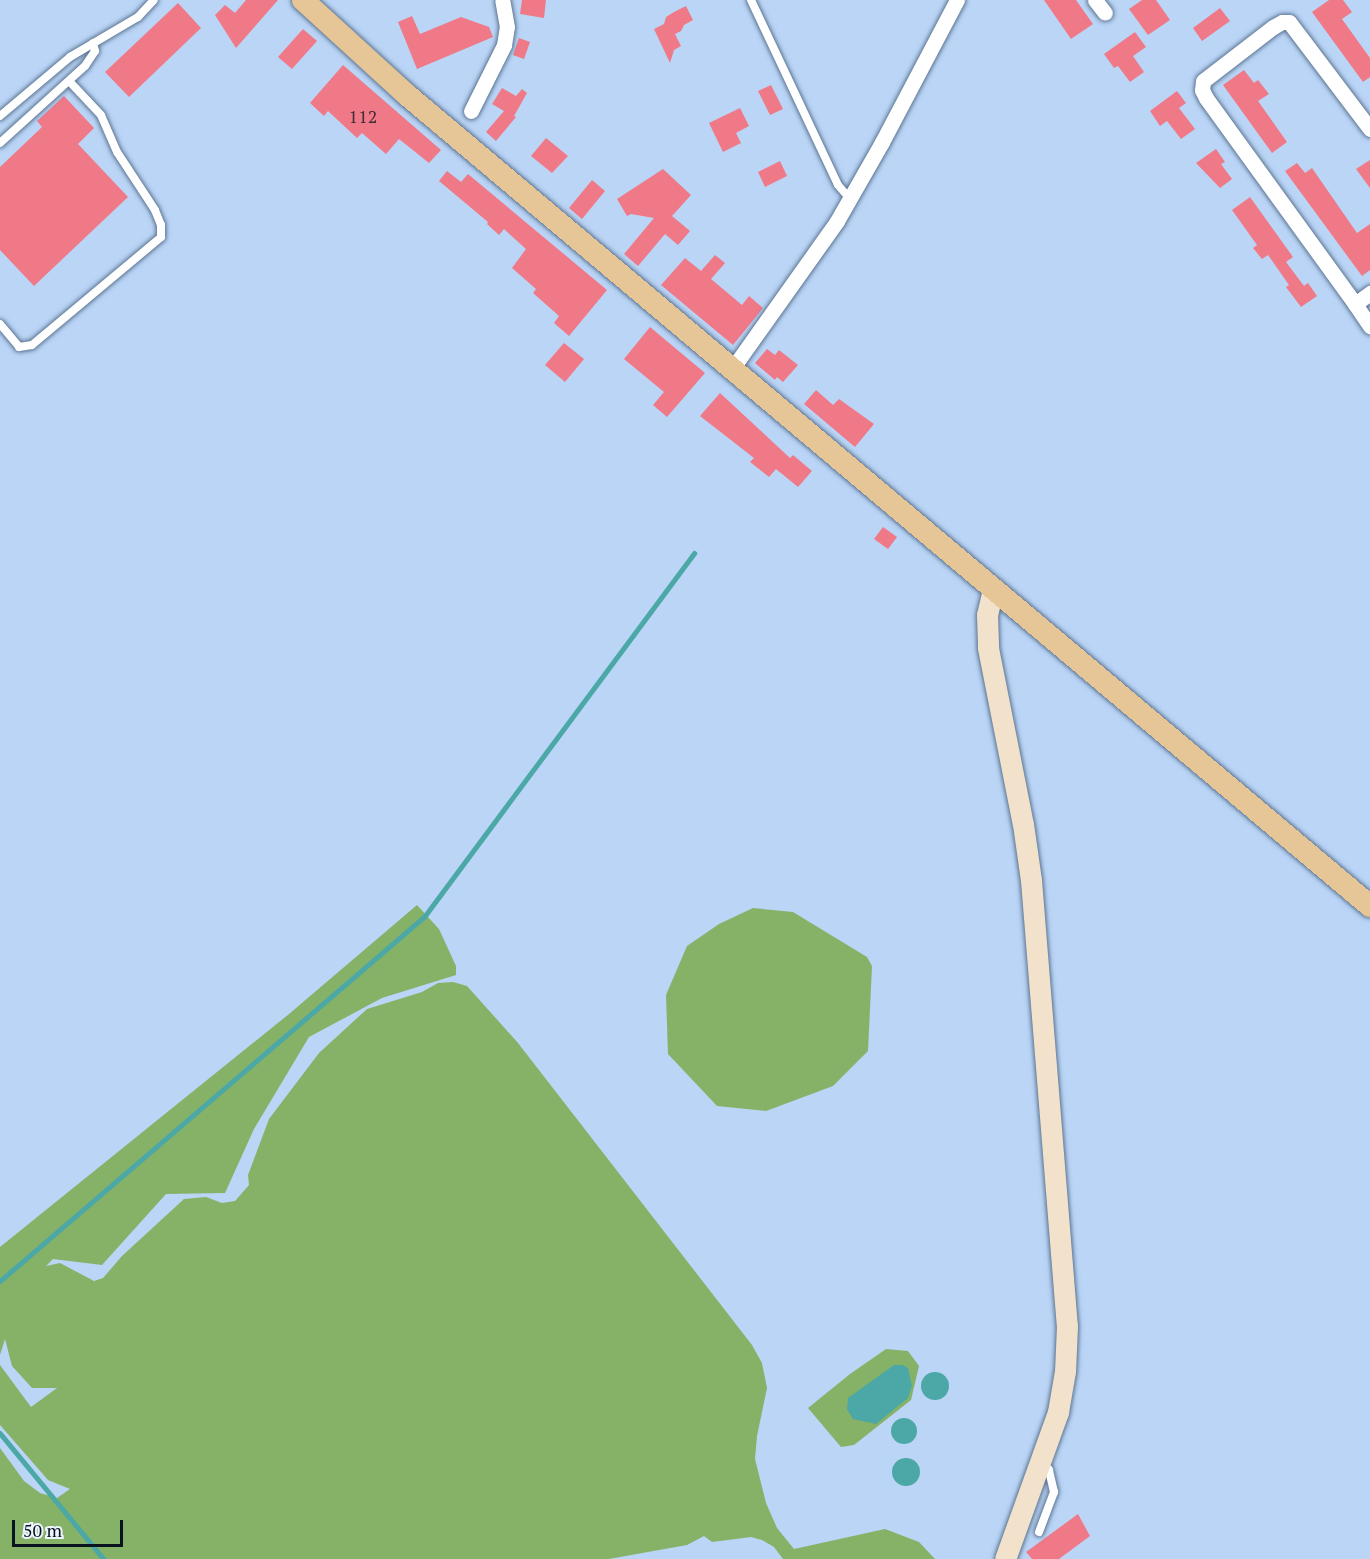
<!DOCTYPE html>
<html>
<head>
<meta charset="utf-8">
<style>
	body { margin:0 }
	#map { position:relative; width:1370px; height:1559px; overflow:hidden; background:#bad5f6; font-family:"PT Serif",serif }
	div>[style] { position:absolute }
	.green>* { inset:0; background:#86b268 }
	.water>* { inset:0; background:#4ba8a6 }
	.round { border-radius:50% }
	.stream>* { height:4.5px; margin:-2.25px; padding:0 2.25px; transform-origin:2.25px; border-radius:2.25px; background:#4ba8a6 }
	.building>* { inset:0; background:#f07988 }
	.roads { filter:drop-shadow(0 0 2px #5d7593) drop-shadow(0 0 2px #5d7593) }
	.lane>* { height:8px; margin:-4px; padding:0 4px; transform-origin:4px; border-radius:4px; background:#fff }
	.street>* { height:15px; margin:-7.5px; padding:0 7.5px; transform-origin:7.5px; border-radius:7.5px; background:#fff }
	.secondary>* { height:21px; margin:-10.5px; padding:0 10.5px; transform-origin:10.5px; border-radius:10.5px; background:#f2e2cb }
	.primary>* { height:22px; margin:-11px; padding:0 11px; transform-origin:11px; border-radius:11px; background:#e6c597 }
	span { translate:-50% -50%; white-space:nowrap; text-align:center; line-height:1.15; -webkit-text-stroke:5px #ecf4fe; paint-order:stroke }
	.number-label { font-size:18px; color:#442d39 }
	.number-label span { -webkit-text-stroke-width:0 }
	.scale { position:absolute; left:12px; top:1520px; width:111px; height:27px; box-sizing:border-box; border:3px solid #0a141f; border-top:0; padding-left:8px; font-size:18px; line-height:21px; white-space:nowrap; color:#0a141f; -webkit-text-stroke:4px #ecf4fe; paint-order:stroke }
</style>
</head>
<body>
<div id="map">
	<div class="green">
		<div style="clip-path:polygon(417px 905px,439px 929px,456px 966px,456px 975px,382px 998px,309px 1037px,254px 1129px,225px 1193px,166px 1194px,102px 1265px,53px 1259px,46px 1266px,60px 1263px,94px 1281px,103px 1278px,122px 1256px,184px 1199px,206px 1197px,222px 1203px,235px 1201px,249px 1185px,248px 1175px,269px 1119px,319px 1053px,367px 1009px,422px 992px,438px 983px,453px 982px,467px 986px,518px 1043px,752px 1345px,762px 1363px,767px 1388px,757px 1436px,755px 1459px,766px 1503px,777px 1528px,794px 1549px,885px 1529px,919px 1542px,935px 1559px,783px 1559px,774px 1547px,762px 1540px,751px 1537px,712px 1542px,704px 1536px,687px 1545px,609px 1559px,0 1559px,0 1448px,24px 1481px,40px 1493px,57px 1498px,70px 1489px,48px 1480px,0 1425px,0 1365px,31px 1407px,57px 1388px,32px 1388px,12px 1366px,5px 1339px,0 1355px,0 1247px,289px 1014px)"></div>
		<div style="clip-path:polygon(753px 908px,793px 912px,867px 957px,872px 966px,868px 1051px,833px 1086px,766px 1111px,717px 1106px,668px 1054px,666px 995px,687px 946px,719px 924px)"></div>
		<div style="clip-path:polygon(886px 1349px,908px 1351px,919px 1366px,911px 1400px,854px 1445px,841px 1447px,808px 1408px,850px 1374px)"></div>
	</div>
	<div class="water">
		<div style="clip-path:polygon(894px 1365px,903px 1365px,908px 1368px,912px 1386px,908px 1398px,876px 1424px,853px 1419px,847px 1409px,848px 1398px)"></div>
		<div class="round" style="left:921px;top:1372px;width:28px;height:28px"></div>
		<div class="round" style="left:891px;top:1418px;width:26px;height:26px"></div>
		<div class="round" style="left:892px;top:1458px;width:28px;height:28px"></div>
	</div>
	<div class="stream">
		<div style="left:0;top:1281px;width:559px;rotate:-40.65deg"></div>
		<div style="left:424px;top:917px;width:453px;rotate:-53.4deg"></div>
		<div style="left:0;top:1433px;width:163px;rotate:50.5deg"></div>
	</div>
	<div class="building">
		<div style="clip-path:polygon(246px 0,278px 0,236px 48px,215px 15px,225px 5px,235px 13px)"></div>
		<div style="clip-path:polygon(522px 0,546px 0,544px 18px,520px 14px)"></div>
		<div style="clip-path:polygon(1044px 0,1076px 0,1093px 24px,1071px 39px)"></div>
		<div style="clip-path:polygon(1142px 0,1156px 0,1170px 20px,1148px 35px,1129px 9px)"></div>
		<div style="clip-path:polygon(1329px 0,1343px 0,1352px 12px,1342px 19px,1370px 58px,1370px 77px,1363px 82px,1312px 12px)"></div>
		<div style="clip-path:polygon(178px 3px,201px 28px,129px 97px,105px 72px)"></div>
		<div style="clip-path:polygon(686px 6px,693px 20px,684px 25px,681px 31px,675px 34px,681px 46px,674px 50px,670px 63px,654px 29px,664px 24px,666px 17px,674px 12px)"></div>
		<div style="clip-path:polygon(1220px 8px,1230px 21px,1202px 41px,1193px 28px)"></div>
		<div style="clip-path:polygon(412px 16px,420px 34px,461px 17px,489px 27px,493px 37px,417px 69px,398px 22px)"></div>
		<div style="clip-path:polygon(303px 29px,317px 41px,292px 69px,278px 57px)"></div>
		<div style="clip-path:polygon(1135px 32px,1146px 47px,1133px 56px,1144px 72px,1130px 82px,1118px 66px,1114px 68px,1104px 54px)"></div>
		<div style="clip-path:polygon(519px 38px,530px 42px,524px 59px,513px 55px)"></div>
		<div style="clip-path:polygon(343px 65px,441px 150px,429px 163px,399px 139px,386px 154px,362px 133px,357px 138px,328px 111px,324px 116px,310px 103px)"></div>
		<div style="clip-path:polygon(1244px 70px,1254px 83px,1258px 80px,1269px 94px,1258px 101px,1287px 142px,1272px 153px,1223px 85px)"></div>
		<div style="clip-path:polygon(771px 85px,783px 109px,770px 115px,758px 91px)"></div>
		<div style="clip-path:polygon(502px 88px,516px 96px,522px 89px,527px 93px,514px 116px,516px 117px,496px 141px,486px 132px,504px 111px,492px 104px)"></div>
		<div style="clip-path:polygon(1177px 91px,1186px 103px,1179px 108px,1195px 129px,1181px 139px,1167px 121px,1160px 126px,1150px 111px)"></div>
		<div style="clip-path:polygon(64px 96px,94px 128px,78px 144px,128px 197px,34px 286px,0 250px,0 167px,42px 127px,37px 121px)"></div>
		<div style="clip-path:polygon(740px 108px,749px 126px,736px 133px,741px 143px,723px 152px,709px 123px)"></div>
		<div style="clip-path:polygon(546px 138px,568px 156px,552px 173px,531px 156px)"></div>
		<div style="clip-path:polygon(1216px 149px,1225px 162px,1221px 164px,1232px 179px,1220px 188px,1196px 163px)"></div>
		<div style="clip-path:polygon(1370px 160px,1370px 188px,1356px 169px)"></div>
		<div style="clip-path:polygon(780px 161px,787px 176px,765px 187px,758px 172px)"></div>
		<div style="clip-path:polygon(1297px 163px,1305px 173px,1312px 168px,1357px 233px,1370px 224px,1370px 270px,1362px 276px,1285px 171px)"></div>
		<div style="clip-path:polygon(663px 169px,691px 195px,672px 216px,690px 231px,678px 245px,665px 234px,638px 266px,624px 254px,654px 218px,631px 214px,627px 216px,617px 199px)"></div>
		<div style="clip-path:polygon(447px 171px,461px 182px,468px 174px,607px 290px,569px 336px,554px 323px,559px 316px,533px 293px,536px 289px,512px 268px,526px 249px,504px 229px,499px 235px,487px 224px,488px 222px,439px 181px)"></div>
		<div style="clip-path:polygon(592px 180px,605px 191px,582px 219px,569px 208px)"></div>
		<div style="clip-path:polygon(1250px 197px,1293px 257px,1286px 262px,1304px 286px,1308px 283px,1317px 296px,1301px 307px,1286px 287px,1289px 285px,1268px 255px,1262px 259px,1253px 248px,1257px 245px,1232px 210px)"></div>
		<div style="clip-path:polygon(715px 255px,725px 263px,711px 279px,742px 305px,749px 296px,763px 308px,733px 345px,661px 285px,685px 258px,701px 271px)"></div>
		<div style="clip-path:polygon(650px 327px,705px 373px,667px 417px,653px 405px,664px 392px,624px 359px)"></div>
		<div style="clip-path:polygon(564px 343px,584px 359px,565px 382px,545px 365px)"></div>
		<div style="clip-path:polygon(767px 349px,775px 355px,779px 350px,798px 365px,783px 382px,777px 377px,775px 380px,755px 363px)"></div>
		<div style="clip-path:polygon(816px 390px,833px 405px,839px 399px,874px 424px,855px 447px,804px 404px)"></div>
		<div style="clip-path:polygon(720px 393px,790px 458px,793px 455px,812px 471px,798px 487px,776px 469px,769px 477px,750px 462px,754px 458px,700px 416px)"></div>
		<div style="clip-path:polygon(883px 527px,897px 537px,888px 549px,874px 539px)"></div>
		<div style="clip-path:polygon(1078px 1514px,1090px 1536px,1059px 1559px,1032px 1559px,1026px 1552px)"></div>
	</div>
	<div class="roads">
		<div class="lane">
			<div style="left:751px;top:0;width:204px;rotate:64.8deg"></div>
			<div style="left:838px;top:185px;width:18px;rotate:49deg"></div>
			<div style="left:0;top:116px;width:92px;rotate:-40.1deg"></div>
			<div style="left:70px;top:57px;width:79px;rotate:-30.5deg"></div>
			<div style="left:138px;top:17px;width:23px;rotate:-47deg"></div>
			<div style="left:0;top:143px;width:115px;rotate:-42.2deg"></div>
			<div style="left:85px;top:66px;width:18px;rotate:-56deg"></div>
			<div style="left:95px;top:51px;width:8px;rotate:-104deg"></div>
			<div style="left:0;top:324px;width:30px;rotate:50deg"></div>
			<div style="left:19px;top:347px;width:13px;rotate:-9deg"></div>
			<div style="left:32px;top:345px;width:168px;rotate:-39.9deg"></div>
			<div style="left:161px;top:237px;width:12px;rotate:-90deg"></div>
			<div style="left:161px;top:225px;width:16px;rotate:-112deg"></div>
			<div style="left:155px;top:210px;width:69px;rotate:-123.2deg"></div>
			<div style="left:117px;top:152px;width:40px;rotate:-113.4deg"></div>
			<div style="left:101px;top:115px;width:45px;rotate:-133.2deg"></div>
			<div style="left:1039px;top:1532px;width:43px;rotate:-69.4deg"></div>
			<div style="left:1054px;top:1492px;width:23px;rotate:-103deg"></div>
			<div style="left:1049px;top:1470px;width:11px;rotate:-131deg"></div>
		</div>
		<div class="street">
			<div style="left:1095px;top:0;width:16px;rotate:52deg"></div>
			<div style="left:471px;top:111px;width:74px;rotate:-63.4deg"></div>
			<div style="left:504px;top:45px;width:18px;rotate:-81deg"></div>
			<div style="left:507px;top:27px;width:27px;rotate:-100deg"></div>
			<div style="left:1370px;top:129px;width:134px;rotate:-127.1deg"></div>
			<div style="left:1289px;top:22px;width:7px;rotate:180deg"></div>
			<div style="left:1282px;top:22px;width:10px;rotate:151deg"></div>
			<div style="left:1273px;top:27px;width:88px;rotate:142.4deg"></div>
			<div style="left:1203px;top:81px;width:9px;rotate:96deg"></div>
			<div style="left:1202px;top:90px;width:9px;rotate:63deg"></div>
			<div style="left:1206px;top:98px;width:254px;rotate:54.1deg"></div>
			<div style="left:1355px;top:304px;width:19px;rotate:-36deg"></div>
			<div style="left:1355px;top:304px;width:27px;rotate:56deg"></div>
			<div style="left:732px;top:369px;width:181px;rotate:-54.6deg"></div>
			<div style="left:837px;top:221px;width:91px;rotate:-60.3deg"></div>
			<div style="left:882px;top:142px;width:161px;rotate:-62.2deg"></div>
		</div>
		<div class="secondary">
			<div style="left:993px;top:589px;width:27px;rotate:103deg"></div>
			<div style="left:987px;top:615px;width:33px;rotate:88deg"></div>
			<div style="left:988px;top:648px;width:179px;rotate:78.8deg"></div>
			<div style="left:1023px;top:824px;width:57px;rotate:81.9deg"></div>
			<div style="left:1031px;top:880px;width:447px;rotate:85.4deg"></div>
			<div style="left:1067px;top:1326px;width:45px;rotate:92.5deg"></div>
			<div style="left:1065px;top:1371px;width:42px;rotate:99.7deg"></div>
			<div style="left:1058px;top:1412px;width:156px;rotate:109.8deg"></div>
		</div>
		<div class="primary">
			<div style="left:303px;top:0;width:141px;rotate:42.4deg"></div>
			<div style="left:407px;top:95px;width:1259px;rotate:40.1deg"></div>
		</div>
	</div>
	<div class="number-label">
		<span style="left:363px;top:116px">112</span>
	</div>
	<div class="scale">50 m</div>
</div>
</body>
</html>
